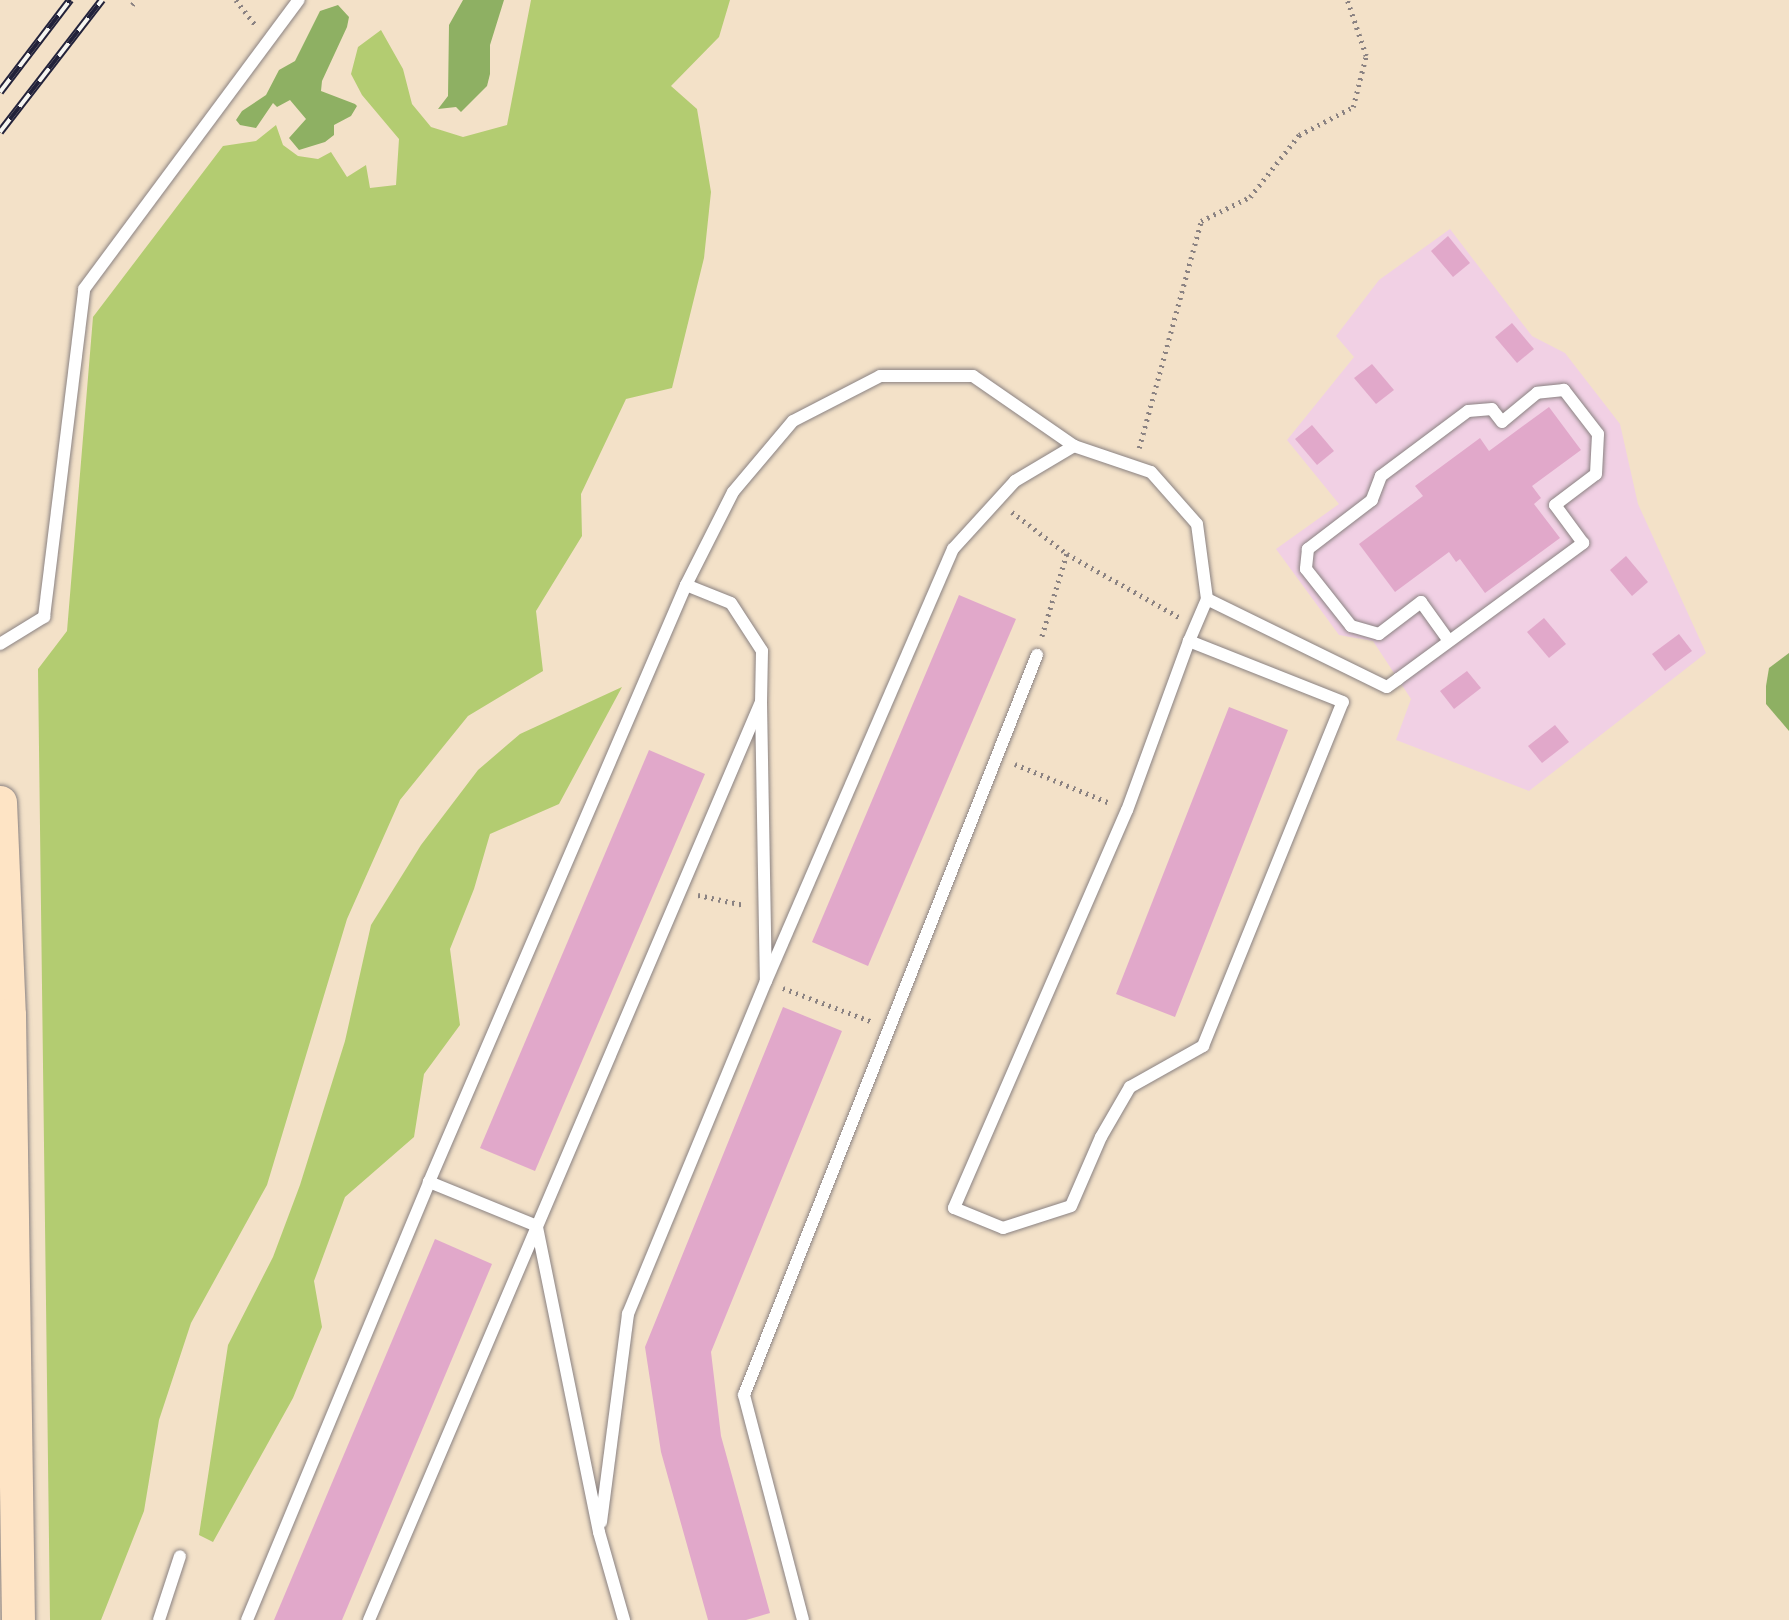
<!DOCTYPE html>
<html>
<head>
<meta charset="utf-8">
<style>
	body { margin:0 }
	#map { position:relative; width:1789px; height:1620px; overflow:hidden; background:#f3e1c8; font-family:"Balsamiq Sans",sans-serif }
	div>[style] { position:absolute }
	.built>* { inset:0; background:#f1d0e4 }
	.green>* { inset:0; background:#b3cc71 }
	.forest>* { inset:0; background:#8eb063 }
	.building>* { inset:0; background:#e1a8ca }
	.path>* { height:4.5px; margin-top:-2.25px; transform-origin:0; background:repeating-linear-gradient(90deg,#8a8282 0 2px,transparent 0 7px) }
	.roads { filter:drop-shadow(0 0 2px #8a8282) drop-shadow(0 0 2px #8a8282) }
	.lane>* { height:12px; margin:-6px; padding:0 6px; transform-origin:6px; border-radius:6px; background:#fff }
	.secondary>* { height:33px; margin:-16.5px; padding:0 16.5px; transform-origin:16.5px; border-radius:16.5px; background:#fee4c5 }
	.rail>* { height:8px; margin-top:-4px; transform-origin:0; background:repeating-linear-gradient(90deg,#f6f6f2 0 16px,#22223b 0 32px); box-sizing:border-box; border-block:2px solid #22223b }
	span { translate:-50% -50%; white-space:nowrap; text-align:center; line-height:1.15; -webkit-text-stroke:6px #f6f6f2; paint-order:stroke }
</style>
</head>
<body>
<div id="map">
	<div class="built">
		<div style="clip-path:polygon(1450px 229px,1532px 336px,1565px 353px,1620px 424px,1638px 504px,1706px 653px,1529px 791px,1396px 740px,1411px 699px,1373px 641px,1339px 635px,1276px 549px,1339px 504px,1287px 440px,1354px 357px,1336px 336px,1379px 280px)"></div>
	</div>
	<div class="green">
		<div style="clip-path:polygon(531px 0,730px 0,719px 37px,671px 86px,697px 109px,711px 192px,704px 258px,672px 388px,626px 399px,581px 494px,582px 536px,536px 611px,543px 671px,468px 716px,400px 800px,347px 919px,267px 1185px,191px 1323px,159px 1420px,144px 1511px,101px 1620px,50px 1620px,38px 669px,67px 631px,93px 317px,223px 146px,256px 141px,276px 125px,283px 145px,298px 156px,318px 159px,331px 152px,347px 177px,366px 165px,370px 188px,396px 185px,399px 139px,362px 95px,351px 74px,358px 47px,381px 30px,403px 69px,412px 104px,431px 127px,463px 137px,507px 125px)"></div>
		<div style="clip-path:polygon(622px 687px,559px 804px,490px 834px,474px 889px,450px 949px,460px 1025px,424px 1074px,414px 1137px,345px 1197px,314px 1281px,322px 1327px,293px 1398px,213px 1542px,199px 1535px,228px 1345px,273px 1257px,300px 1185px,345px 1041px,371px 925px,421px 845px,478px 770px,520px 734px)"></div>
	</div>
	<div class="forest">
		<div style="clip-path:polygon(463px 0,504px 0,490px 45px,490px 74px,487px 86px,461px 112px,456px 107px,438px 109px,448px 96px,449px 25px)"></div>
		<div style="clip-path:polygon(338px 5px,349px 17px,347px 27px,322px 81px,321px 91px,355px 104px,357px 106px,351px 116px,334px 125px,334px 135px,325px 142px,299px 150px,289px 138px,306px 119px,290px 100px,277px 107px,273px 103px,256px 128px,240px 125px,236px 120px,242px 111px,266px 95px,279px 70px,295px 61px,320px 11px)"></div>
		<div style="clip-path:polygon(1789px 653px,1789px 731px,1766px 704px,1766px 686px,1769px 668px)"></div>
	</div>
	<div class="building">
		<div style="clip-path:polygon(1448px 236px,1470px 263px,1453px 277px,1431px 251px)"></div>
		<div style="clip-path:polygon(1512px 323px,1534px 349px,1517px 363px,1495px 337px)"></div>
		<div style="clip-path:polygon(1372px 364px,1394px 390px,1376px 404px,1354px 378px)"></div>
		<div style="clip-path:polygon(1549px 407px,1581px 450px,1532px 486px,1541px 498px,1534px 504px,1560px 538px,1485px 593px,1460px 559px,1456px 562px,1449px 552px,1395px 592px,1359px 544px,1423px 496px,1415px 486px,1480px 438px,1489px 451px)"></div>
		<div style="clip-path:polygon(1312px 425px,1334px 451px,1317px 465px,1295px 439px)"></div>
		<div style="clip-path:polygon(1626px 556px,1648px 582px,1632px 596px,1610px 570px)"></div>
		<div style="clip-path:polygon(959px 595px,1016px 619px,868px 966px,812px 942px)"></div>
		<div style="clip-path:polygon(1544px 618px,1566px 644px,1549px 658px,1527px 632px)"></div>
		<div style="clip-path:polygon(1679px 634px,1692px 651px,1665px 671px,1652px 654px)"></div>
		<div style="clip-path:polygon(1467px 671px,1481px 688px,1454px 709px,1440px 691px)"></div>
		<div style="clip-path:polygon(1229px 707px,1288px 730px,1175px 1017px,1116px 994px)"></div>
		<div style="clip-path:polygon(1555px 725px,1569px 742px,1542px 763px,1528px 746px)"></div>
		<div style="clip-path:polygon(649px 750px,705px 774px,535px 1171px,480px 1148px)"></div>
		<div style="clip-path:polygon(783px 1007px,842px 1031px,711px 1352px,721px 1436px,770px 1613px,746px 1620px,708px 1620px,661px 1452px,645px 1347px)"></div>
		<div style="clip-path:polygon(435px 1239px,492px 1264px,342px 1620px,274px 1620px)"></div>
	</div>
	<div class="path">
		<div style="left:236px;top:0;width:34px;rotate:52deg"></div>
		<div style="left:132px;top:5px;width:6px;rotate:-51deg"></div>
		<div style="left:1139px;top:448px;width:235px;rotate:-74.7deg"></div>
		<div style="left:1201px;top:221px;width:55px;rotate:-26.1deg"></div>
		<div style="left:1250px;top:197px;width:79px;rotate:-51.7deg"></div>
		<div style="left:1299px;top:135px;width:61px;rotate:-27.4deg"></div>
		<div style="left:1353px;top:107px;width:53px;rotate:-75.7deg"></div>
		<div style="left:1366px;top:56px;width:59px;rotate:-108.7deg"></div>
		<div style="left:1012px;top:512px;width:69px;rotate:37.4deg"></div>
		<div style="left:1067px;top:554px;width:87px;rotate:106.8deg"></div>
		<div style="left:1067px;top:554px;width:129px;rotate:29.4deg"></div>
		<div style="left:1015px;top:764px;width:103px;rotate:22.3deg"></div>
		<div style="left:698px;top:895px;width:47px;rotate:12.3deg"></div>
		<div style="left:783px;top:988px;width:96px;rotate:20.7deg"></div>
	</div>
	<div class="roads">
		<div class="lane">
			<div style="left:686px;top:585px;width:104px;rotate:-63.2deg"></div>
			<div style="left:733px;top:492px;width:93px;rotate:-49.8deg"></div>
			<div style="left:793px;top:421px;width:98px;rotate:-27.3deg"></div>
			<div style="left:880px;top:376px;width:93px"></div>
			<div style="left:973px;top:376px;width:123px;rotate:34.7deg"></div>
			<div style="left:1207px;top:599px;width:200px;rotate:26.1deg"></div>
			<div style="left:1387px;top:687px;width:14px;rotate:-36deg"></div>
			<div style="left:1398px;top:679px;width:230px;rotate:-36.3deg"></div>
			<div style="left:1583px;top:543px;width:47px;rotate:-126.4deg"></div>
			<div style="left:1555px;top:505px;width:51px;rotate:-37.1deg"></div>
			<div style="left:1596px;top:474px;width:40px;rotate:-87.1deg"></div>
			<div style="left:1598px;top:434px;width:56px;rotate:-127.7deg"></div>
			<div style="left:1564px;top:390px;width:27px;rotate:174deg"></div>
			<div style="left:1537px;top:393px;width:45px;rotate:140.4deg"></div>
			<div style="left:1502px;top:422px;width:16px;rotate:-128deg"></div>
			<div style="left:1492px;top:409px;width:24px;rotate:175deg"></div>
			<div style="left:1468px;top:411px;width:109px;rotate:143.2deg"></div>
			<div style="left:1381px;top:476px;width:26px;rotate:111deg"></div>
			<div style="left:1372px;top:500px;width:81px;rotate:142.6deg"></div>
			<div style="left:1308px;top:549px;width:20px;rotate:96deg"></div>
			<div style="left:1306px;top:569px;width:73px;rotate:51.7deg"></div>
			<div style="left:1351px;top:626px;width:29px;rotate:16deg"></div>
			<div style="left:1379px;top:634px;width:53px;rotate:-37.3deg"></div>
			<div style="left:1421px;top:602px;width:48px;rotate:54.3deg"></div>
			<div style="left:0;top:644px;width:52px;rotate:-31.5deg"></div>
			<div style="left:44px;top:617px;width:330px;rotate:-83deg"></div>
			<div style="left:84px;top:289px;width:360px;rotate:-53.4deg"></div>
			<div style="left:601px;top:1522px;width:210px;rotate:-82.6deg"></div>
			<div style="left:628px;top:1314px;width:360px;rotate:-67.5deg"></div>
			<div style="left:159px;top:1620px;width:67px;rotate:-71.8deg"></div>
			<div style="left:247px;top:1620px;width:474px;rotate:-67.4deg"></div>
			<div style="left:369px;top:1620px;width:998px;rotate:-66.88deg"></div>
			<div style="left:761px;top:702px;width:279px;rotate:89deg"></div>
			<div style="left:766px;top:981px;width:471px;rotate:-66.6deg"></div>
			<div style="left:953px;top:549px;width:92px;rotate:-47.6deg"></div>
			<div style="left:1015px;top:481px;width:69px;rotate:-30.7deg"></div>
			<div style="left:1074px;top:446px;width:81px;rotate:18.7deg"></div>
			<div style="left:1151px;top:472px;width:69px;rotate:48.5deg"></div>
			<div style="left:1197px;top:524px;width:76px;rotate:82.4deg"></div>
			<div style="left:1207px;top:599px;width:46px;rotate:113.2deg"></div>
			<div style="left:1189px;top:641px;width:180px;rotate:110.1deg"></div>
			<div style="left:1127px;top:810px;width:434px;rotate:113.5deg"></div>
			<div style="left:954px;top:1208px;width:53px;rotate:22.2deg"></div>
			<div style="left:1003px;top:1228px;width:71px;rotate:-17.9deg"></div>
			<div style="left:1071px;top:1206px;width:75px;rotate:-66.5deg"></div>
			<div style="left:1101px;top:1137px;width:58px;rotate:-59.9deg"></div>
			<div style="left:1130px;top:1087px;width:84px;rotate:-29.3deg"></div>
			<div style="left:1203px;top:1046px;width:371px;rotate:-67.9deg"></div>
			<div style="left:1343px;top:702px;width:166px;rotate:-158.4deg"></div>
			<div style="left:624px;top:1620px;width:91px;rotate:-105.9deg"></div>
			<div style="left:599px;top:1532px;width:312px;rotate:-101.5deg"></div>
			<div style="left:537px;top:1226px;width:117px;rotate:-157.8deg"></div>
			<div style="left:429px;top:1182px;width:650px;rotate:-66.71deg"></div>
			<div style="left:686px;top:585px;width:48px;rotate:21.8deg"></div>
			<div style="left:731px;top:603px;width:57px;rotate:57.1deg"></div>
			<div style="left:762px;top:651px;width:51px;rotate:91.1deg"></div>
			<div style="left:803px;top:1620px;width:233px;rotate:-104.7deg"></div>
			<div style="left:744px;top:1395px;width:796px;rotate:-68.4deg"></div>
		</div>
		<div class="secondary">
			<div style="left:0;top:802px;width:213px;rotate:87.6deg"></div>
			<div style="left:9px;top:1015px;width:23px;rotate:95deg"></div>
			<div style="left:9px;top:1015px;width:605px;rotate:89.15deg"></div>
		</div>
	</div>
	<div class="rail">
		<div style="left:0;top:92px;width:116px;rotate:-52.7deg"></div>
		<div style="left:0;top:132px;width:167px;rotate:-52.3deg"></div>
	</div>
</div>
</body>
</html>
